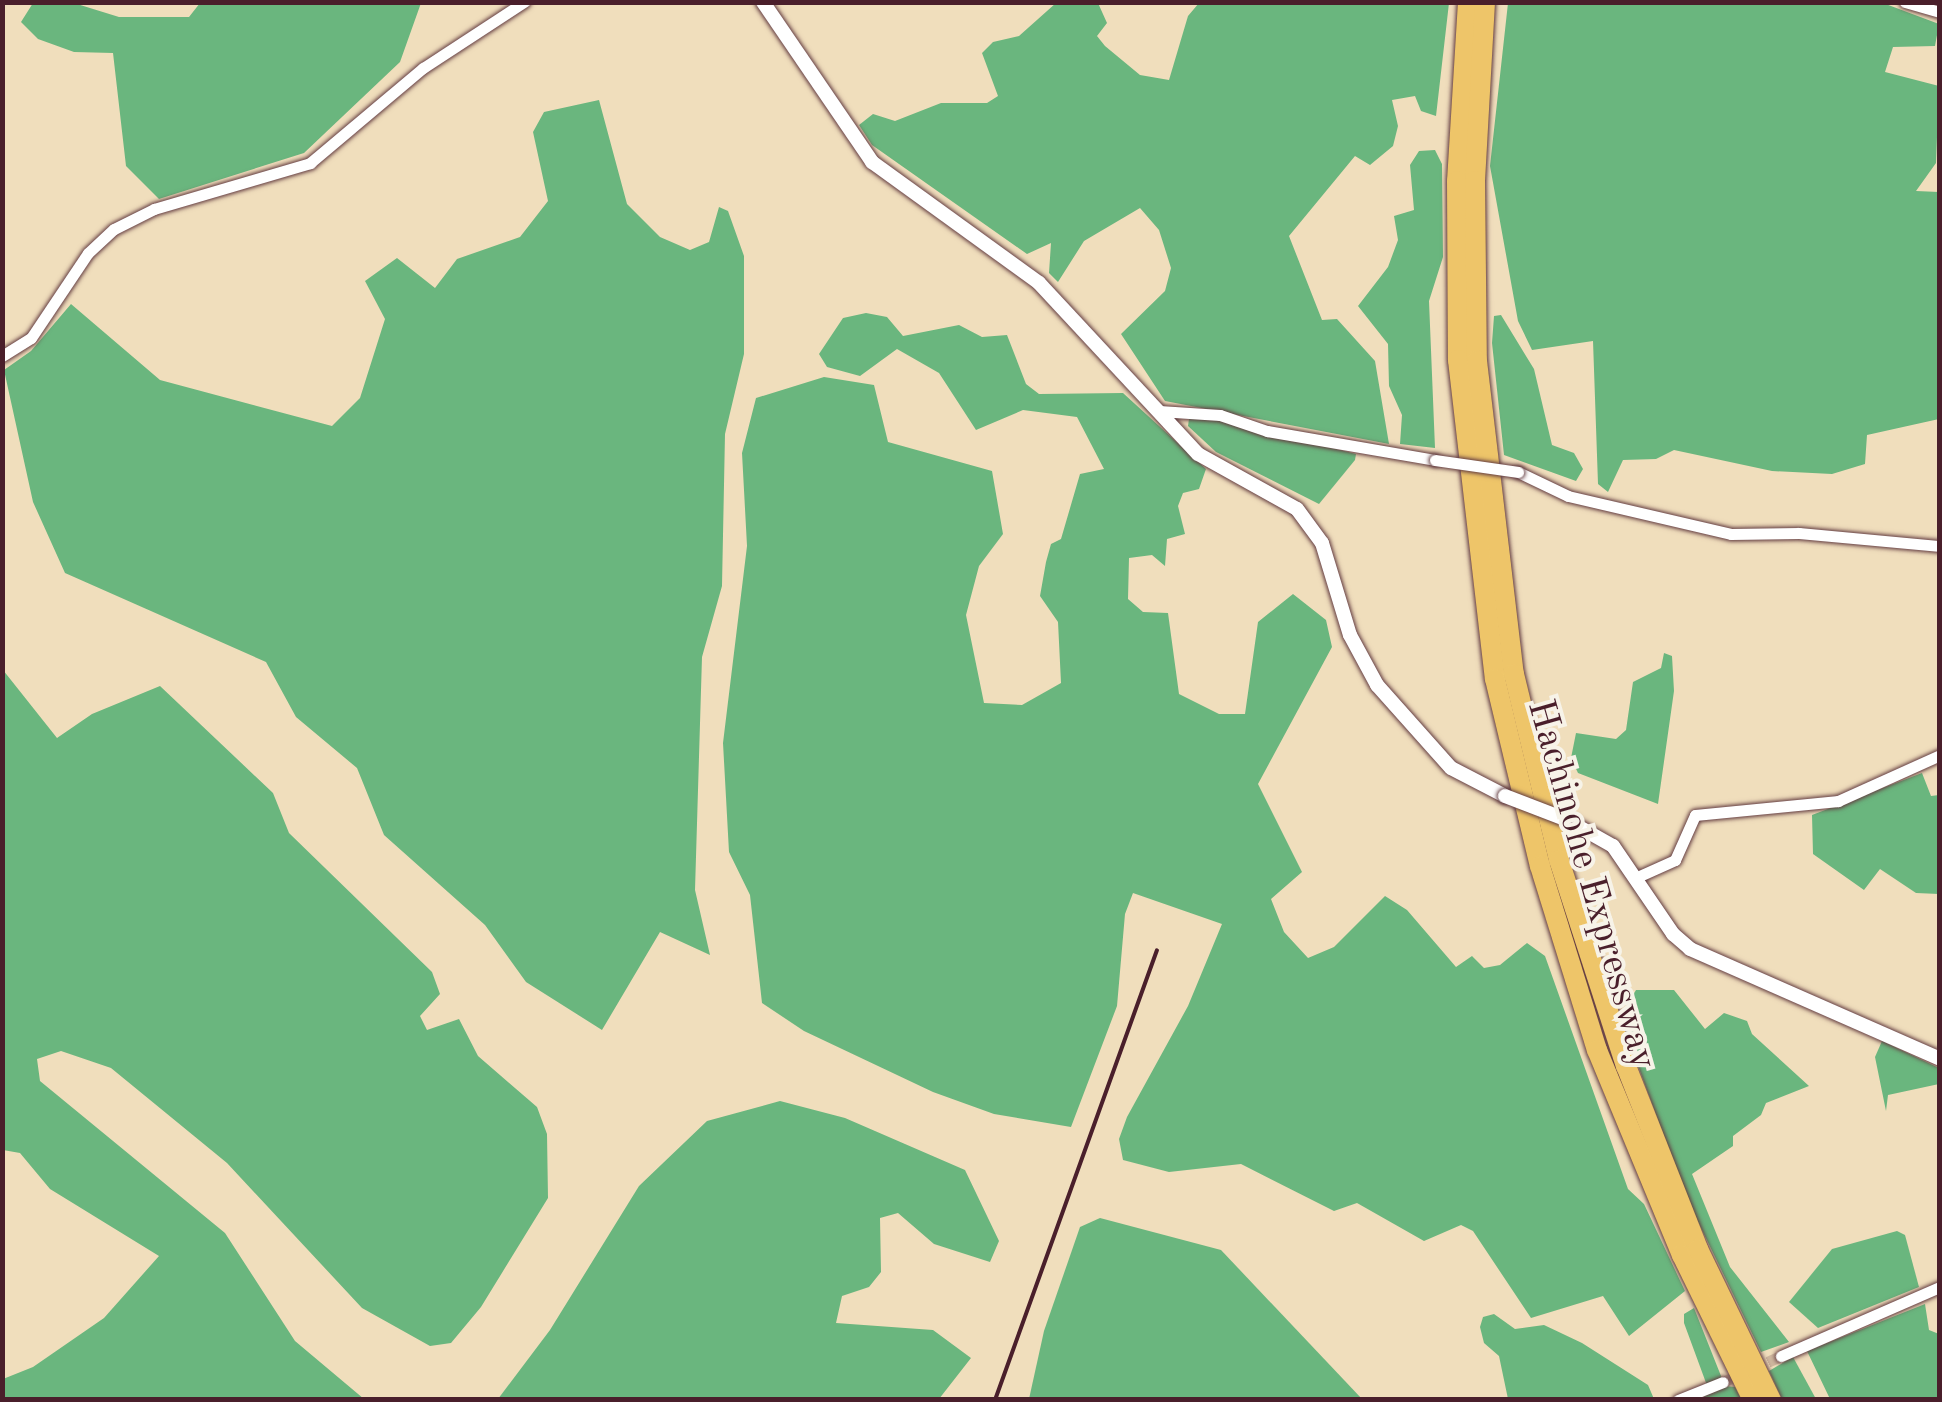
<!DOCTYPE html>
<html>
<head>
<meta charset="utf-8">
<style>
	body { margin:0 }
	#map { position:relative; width:1942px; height:1402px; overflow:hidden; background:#f0debc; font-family:"Old Standard TT",serif }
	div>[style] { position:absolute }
	.forest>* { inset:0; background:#6ab67e }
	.minor-tunnel>* { height:11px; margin-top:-5.5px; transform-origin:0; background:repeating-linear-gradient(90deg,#cfb89f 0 11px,transparent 0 16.5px) }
	.roads { filter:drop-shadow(0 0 2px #633c41) drop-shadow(0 0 2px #633c41) }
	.minor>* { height:11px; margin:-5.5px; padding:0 5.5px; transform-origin:5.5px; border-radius:5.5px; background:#fff }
	.tertiary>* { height:14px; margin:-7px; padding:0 7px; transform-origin:7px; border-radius:7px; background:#fff }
	.motorway>* { height:20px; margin:-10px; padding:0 10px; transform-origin:10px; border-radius:10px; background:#eec569 }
	.rail>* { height:4px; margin:-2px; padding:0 2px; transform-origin:2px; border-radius:2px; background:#4a1f2b }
	.bridges { filter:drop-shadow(0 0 2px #633c41) drop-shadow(0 0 2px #633c41) }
	.minor-bridge>* { height:11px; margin:-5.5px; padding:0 5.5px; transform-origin:5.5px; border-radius:5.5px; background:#fff }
	.tertiary-bridge>* { height:14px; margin:-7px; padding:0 7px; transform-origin:7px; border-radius:7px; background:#fff }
	span { translate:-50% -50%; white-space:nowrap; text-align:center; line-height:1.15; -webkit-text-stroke:8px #f7f3e8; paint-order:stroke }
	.street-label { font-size:38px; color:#4a1f2b }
	.frame { position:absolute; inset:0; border:5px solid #4a1f2b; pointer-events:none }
</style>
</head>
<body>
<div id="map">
	<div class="forest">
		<div style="clip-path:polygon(33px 3px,77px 4px,119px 17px,189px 17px,200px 3px,421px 3px,400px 62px,304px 153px,159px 199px,126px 166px,113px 53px,74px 52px,38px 39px,21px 22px)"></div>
		<div style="clip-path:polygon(1056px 3px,1098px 3px,1107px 23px,1097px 36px,1105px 46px,1140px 75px,1169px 80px,1188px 16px,1199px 3px,1449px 3px,1436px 116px,1421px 111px,1415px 96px,1392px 100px,1398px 126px,1393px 146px,1370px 165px,1355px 156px,1289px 236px,1322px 320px,1337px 319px,1375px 361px,1389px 444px,1165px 401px,1121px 334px,1165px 291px,1171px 268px,1159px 230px,1140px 208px,1084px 241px,1058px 282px,1049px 273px,1051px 243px,1027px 254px,872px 145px,859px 125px,873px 114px,895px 121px,941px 103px,987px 103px,998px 96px,982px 53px,993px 42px,1019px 36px)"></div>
		<div style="clip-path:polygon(1508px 3px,1883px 3px,1939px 24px,1935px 46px,1893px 47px,1885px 72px,1939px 86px,1936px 163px,1916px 191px,1939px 192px,1939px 419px,1867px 435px,1865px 464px,1832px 474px,1772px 471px,1674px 450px,1656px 459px,1623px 460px,1608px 492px,1598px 484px,1593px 341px,1532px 350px,1518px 321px,1490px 166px)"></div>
		<div style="clip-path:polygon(599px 100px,627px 204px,660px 237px,690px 250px,709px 242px,719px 207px,728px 211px,744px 256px,744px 354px,725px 434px,722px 586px,702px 657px,695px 890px,710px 955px,660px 932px,602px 1030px,526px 982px,485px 925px,384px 835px,357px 768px,296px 717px,266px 662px,65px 573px,33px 502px,4px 370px,31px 351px,71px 304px,160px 380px,332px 426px,360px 398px,385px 319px,365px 281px,397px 258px,435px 288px,457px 259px,520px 237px,548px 201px,533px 132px,544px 112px)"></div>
		<div style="clip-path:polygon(1435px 150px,1442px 164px,1443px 257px,1429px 301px,1435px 448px,1400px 444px,1402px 415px,1389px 386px,1388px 344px,1358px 306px,1388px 267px,1398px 240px,1394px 216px,1414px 210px,1410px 165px,1419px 151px)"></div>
		<div style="clip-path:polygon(866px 313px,887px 317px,903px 336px,959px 325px,982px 337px,1007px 335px,1026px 384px,1039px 394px,1123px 393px,1206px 469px,1199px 489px,1183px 493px,1178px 506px,1185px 534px,1167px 539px,1165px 566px,1152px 555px,1129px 558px,1128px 599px,1143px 612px,1168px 613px,1179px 694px,1219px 714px,1245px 714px,1258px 622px,1293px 594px,1326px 620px,1332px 647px,1258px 784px,1302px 872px,1271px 899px,1284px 932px,1308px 958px,1334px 947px,1385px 896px,1407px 910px,1456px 967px,1472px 956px,1484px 968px,1500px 965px,1527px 943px,1545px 956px,1628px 1189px,1644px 1204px,1685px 1291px,1629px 1336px,1603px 1296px,1531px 1318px,1473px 1231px,1461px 1225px,1424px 1241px,1357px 1203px,1334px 1211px,1241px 1164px,1169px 1172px,1123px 1160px,1119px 1139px,1127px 1117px,1188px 1006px,1222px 924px,1133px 893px,1125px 914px,1117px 1006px,1071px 1127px,994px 1114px,933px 1092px,804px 1031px,762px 1003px,750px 895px,729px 852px,723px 743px,747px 546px,742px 453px,756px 398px,824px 377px,874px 385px,888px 442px,992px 471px,1003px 534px,979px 566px,966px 615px,984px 703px,1022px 705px,1061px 683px,1058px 622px,1040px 596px,1046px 562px,1051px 544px,1061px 539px,1080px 474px,1104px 469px,1077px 417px,1023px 410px,976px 430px,939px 373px,897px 349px,860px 376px,827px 367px,819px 354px,843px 318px)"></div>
		<div style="clip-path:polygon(1501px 315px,1534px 369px,1552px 445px,1574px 453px,1583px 469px,1576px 481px,1504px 455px,1492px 343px,1494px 316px)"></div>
		<div style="clip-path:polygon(1216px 418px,1356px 454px,1355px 460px,1319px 504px,1216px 452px,1188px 426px,1189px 419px)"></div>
		<div style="clip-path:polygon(1664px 653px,1672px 656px,1674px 691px,1658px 804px,1578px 773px,1571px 758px,1576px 733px,1616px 739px,1626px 730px,1633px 682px,1661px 668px)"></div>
		<div style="clip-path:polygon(3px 670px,57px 738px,92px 714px,160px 686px,273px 793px,289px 833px,432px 972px,440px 994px,420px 1016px,427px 1030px,459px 1019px,478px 1056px,537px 1107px,547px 1134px,548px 1198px,481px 1307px,451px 1343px,430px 1346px,362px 1308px,227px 1163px,111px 1068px,61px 1051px,37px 1059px,40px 1081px,225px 1233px,295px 1341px,364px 1399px,3px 1399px,3px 1379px,33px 1367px,104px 1318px,159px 1256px,50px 1189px,20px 1153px,3px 1150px)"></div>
		<div style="clip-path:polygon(1922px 773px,1931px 796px,1939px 795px,1939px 894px,1916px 893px,1880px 869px,1864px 890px,1813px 854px,1812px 815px)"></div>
		<div style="clip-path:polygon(1636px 990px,1674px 990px,1705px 1029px,1724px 1013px,1747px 1021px,1752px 1034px,1809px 1086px,1766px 1103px,1761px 1115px,1733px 1136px,1733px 1146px,1692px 1174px,1730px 1267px,1789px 1342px,1761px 1352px,1688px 1201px,1620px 1017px)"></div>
		<div style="clip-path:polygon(1882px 1041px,1939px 1068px,1939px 1084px,1888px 1095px,1886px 1111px,1875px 1057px)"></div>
		<div style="clip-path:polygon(780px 1101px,845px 1118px,965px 1170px,999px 1241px,990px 1262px,934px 1244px,898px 1213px,880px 1218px,881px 1272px,869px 1287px,842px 1296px,836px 1323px,933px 1330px,971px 1358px,939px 1399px,498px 1399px,550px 1330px,639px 1186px,707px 1121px)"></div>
		<div style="clip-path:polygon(1100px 1218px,1221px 1250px,1362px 1399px,1029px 1399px,1044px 1331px,1080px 1227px)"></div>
		<div style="clip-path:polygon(1897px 1231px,1905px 1235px,1919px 1287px,1818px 1328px,1789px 1302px,1832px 1249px)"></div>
		<div style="clip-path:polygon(1925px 1304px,1929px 1330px,1939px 1334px,1939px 1399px,1830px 1399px,1807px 1351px)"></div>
		<div style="clip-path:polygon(1694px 1308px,1725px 1386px,1735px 1387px,1741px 1399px,1702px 1399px,1709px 1391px,1684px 1323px,1684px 1314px)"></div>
		<div style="clip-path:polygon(1494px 1314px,1515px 1329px,1544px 1325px,1582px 1343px,1648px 1385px,1654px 1399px,1508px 1399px,1499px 1356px,1484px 1343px,1480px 1327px,1483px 1317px)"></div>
		<div style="clip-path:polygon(1793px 1357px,1816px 1399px,1782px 1399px,1769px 1371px)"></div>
	</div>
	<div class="minor-tunnel">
		<div style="left:1723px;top:1382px;width:64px;rotate:-24.1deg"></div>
	</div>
	<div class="roads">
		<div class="minor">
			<div style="left:1905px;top:2px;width:36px;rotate:16deg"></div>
			<div style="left:2px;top:356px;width:34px;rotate:-32deg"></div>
			<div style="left:31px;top:338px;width:102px;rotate:-56.2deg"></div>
			<div style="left:88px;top:253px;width:35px;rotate:-43deg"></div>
			<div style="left:114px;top:229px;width:45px;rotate:-26.6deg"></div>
			<div style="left:154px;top:209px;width:163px;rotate:-16.4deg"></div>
			<div style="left:310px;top:163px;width:148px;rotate:-40.1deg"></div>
			<div style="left:423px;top:68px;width:121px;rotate:-33.2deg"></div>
			<div style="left:1159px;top:411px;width:61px;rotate:3.8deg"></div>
			<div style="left:1220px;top:415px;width:50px;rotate:18.8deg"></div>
			<div style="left:1267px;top:431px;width:170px;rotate:9.8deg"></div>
			<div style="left:1518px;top:472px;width:55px;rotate:25.6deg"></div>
			<div style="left:1568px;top:496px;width:167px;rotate:13.1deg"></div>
			<div style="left:1731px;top:534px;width:68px;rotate:-0.8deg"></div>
			<div style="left:1799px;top:533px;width:142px;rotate:5.3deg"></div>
			<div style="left:1635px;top:878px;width:44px;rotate:-24.2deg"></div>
			<div style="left:1675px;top:860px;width:49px;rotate:-66deg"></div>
			<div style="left:1695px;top:815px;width:144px;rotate:-5.6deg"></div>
			<div style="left:1838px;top:801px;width:112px;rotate:-24.3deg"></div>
			<div style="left:1781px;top:1356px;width:173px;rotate:-23.5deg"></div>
			<div style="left:1678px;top:1400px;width:48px;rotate:-21.8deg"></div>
		</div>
		<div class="tertiary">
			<div style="left:763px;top:2px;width:194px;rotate:55.7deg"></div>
			<div style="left:872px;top:162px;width:206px;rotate:35.9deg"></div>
			<div style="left:1039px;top:283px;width:233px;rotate:47.1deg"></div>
			<div style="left:1198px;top:454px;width:113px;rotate:29.1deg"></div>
			<div style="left:1297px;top:509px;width:42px;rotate:53.7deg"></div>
			<div style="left:1322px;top:543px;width:96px;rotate:73.1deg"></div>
			<div style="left:1350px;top:635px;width:57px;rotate:61.6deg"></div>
			<div style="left:1377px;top:685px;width:111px;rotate:48.3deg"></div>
			<div style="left:1451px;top:768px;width:61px;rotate:27.4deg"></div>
			<div style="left:1565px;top:819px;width:55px;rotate:29.4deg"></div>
			<div style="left:1613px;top:846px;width:107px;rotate:55.7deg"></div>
			<div style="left:1673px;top:934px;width:23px;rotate:41deg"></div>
			<div style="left:1690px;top:949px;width:273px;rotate:23.7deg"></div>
		</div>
		<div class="motorway">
			<div style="left:1468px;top:2px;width:179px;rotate:93.5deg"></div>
			<div style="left:1457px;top:181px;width:179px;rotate:89.7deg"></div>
			<div style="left:1458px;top:360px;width:321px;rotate:83.4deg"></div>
			<div style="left:1495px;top:679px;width:192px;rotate:76.5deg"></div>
			<div style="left:1540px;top:866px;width:193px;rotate:72.8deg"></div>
			<div style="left:1597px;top:1050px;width:222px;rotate:67.5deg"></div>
			<div style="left:1682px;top:1255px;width:161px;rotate:63.9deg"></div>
			<div style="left:1485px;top:2px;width:179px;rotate:93.2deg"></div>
			<div style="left:1475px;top:181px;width:180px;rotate:89.4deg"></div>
			<div style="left:1477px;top:361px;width:315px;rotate:83.3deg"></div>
			<div style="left:1514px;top:674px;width:191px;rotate:76.4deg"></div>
			<div style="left:1559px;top:860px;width:217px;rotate:72deg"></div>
			<div style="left:1626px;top:1066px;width:197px;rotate:68.5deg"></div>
			<div style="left:1698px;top:1249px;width:168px;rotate:64.2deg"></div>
		</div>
	</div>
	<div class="rail">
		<div style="left:995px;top:1400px;width:478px;rotate:-70.2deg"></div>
	</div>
	<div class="bridges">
		<div class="minor-bridge">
			<div style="left:1435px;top:460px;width:84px;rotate:8.2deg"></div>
		</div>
		<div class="tertiary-bridge">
			<div style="left:1505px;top:796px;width:64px;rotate:21deg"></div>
		</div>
	</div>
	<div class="street-label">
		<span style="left:1590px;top:885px;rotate:74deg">Hachinohe Expressway</span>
	</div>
	<div class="frame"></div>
</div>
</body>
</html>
